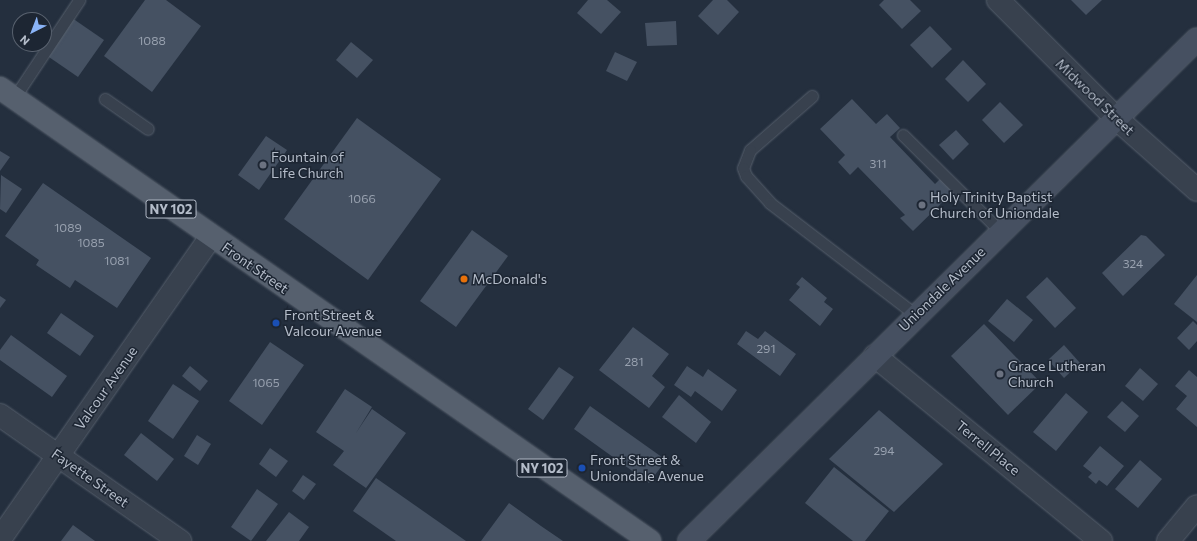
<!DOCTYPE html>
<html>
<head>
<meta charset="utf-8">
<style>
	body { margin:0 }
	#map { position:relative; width:1197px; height:541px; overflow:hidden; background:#242f3e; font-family:Commissioner,sans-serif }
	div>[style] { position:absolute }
	.building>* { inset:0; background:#455162 }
	.roads { filter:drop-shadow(0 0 1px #565f6c) drop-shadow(0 0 1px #565f6c) }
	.service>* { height:11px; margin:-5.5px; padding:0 5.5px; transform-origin:5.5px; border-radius:5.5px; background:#38414e }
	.minor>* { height:22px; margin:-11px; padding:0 11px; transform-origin:11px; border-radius:11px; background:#38414e }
	.secondary>* { height:22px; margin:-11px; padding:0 11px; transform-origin:11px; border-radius:11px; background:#465061 }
	.primary>* { height:22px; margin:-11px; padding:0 11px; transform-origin:11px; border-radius:11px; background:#56606e }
	.dots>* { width:11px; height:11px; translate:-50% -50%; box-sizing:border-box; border:2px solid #1d2633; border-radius:50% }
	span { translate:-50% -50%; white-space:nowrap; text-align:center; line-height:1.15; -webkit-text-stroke:3px #1d2633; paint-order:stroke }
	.number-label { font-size:12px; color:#98a1af }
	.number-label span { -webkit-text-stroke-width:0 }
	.shield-label span { padding:1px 3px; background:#1d2633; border:1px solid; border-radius:3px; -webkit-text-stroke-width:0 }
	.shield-label { font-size:13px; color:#b4bcc9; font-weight:700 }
	.street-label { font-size:14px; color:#b4bcc9 }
	.poi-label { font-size:14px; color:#b4bcc9 }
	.left { translate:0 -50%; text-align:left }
	.north { position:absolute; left:12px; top:12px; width:40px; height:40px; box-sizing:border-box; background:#1d2633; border:1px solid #59626f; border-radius:50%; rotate:222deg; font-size:11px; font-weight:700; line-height:16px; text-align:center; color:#b4bcc9 }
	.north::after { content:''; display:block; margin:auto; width:14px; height:18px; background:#8ab4f8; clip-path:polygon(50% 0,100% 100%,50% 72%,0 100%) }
</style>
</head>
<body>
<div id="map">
	<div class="building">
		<div style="clip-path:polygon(145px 0,166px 0,201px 26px,152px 92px,104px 56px)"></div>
		<div style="clip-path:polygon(588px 0,607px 0,621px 12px,601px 34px,577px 13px)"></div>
		<div style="clip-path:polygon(713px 0,727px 0,739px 12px,718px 35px,698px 16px)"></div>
		<div style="clip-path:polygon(884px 0,910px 0,921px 11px,902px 29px,879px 5px)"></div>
		<div style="clip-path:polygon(1071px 0,1102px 0,1086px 15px)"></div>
		<div style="clip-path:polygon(72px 18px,104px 40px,78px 77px,46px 55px)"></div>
		<div style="clip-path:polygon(676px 21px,677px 45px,647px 46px,645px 23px)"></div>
		<div style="clip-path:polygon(930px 26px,952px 49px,932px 68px,910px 45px)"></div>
		<div style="clip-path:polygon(351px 42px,373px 60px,357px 78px,336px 60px)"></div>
		<div style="clip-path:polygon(615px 52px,637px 62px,627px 81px,606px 71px)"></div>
		<div style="clip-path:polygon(963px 60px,986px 84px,968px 102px,945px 79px)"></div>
		<div style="clip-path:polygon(852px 99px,876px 124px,887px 114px,900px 128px,890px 137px,935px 184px,940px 179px,953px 192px,913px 231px,900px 218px,905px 215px,858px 167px,850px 175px,838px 162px,845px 155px,820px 129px)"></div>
		<div style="clip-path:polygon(1000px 102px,1023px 125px,1004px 143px,982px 120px)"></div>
		<div style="clip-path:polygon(357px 118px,441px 179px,368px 280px,284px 219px)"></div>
		<div style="clip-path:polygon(956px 130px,969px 144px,953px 160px,939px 145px)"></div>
		<div style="clip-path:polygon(266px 136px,287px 150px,259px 190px,238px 175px)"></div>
		<div style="clip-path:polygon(0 151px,10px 157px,0 171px)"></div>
		<div style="clip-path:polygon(1px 175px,22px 189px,6px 213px,0 209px)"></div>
		<div style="clip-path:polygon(43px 183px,151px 258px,117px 308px,75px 280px,70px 288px,36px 265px,39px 260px,5px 236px)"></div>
		<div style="clip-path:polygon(472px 230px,508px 256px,456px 327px,420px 301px)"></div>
		<div style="clip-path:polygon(1141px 235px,1146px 236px,1165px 255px,1123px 296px,1102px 273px)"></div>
		<div style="clip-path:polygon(1197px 275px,1197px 322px,1174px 304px)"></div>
		<div style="clip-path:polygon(802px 277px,827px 298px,824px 302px,833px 309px,820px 326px,789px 300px,800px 287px,796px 284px)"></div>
		<div style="clip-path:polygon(1047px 277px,1076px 308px,1055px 328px,1026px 297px)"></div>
		<div style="clip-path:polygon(0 296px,6px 300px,0 308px)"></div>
		<div style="clip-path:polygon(1007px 299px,1033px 320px,1014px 342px,988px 321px)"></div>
		<div style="clip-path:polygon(61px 313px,94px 336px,80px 356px,47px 333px)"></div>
		<div style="clip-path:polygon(1193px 321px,1197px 325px,1197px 341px,1189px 350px,1177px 338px)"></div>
		<div style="clip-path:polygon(984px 324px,1041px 383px,1008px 415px,951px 356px)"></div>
		<div style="clip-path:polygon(633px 327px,669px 354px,652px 376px,665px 387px,649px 408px,599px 370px)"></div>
		<div style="clip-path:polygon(746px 331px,758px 339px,765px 331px,796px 354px,780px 376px,737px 344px)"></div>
		<div style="clip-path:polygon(11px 335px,67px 376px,52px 397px,0 360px,0 350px)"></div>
		<div style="clip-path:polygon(270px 342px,304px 365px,262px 425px,229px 401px)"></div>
		<div style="clip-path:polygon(1064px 345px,1080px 363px,1064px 378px,1048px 360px)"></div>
		<div style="clip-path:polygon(190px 366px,208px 381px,200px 391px,182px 376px)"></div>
		<div style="clip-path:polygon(687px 366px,703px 377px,708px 369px,737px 390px,722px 411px,695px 391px,691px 397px,674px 385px)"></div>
		<div style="clip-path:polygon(559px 367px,574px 377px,543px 420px,528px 409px)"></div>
		<div style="clip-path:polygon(1140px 368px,1158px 384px,1143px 401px,1125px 386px)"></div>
		<div style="clip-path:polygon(1189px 370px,1197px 377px,1197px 427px,1176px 409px,1187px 396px,1175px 386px)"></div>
		<div style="clip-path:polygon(173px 384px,199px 401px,173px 439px,148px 421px)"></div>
		<div style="clip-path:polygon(345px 389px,372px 407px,356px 433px,372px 409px,406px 433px,366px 488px,333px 465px,344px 451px,316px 432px)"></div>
		<div style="clip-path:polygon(1066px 393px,1088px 412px,1056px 451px,1033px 432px)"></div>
		<div style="clip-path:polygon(679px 395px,711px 422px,696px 443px,662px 417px)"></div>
		<div style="clip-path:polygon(1122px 401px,1139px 416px,1125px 432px,1107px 417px)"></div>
		<div style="clip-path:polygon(590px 406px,666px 460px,649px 483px,574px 429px)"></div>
		<div style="clip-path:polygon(879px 410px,943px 464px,894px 512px,829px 459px)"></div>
		<div style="clip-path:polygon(141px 433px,174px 459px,157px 481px,124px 455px)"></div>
		<div style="clip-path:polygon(197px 435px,211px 444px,198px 465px,184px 456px)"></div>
		<div style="clip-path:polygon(1100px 446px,1124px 466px,1107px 486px,1099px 480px,1096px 484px,1088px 477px,1092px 473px,1083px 466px)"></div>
		<div style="clip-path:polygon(270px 448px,288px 461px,276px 477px,259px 464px)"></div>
		<div style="clip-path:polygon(1140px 460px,1162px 479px,1138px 508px,1115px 489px)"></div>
		<div style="clip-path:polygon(834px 467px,889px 511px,865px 541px,853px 541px,805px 503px)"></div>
		<div style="clip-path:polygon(303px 475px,316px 484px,304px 500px,292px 491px)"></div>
		<div style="clip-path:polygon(376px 478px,466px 541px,396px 541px,353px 511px)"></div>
		<div style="clip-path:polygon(257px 489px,278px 504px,251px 541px,231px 527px)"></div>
		<div style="clip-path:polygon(509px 503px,541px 526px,563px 541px,481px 541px)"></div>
		<div style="clip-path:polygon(289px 512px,309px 527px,299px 541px,266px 541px)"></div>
		<div style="clip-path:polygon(73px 525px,95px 541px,61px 541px)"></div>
	</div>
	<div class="roads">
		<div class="service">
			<div style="left:812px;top:96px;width:82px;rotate:138.9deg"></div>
			<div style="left:750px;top:150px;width:19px;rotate:111deg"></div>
			<div style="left:743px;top:168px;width:9px;rotate:69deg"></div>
			<div style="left:746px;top:176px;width:36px;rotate:48deg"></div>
			<div style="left:770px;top:203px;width:184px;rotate:37.5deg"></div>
			<div style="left:14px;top:98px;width:118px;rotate:-56.4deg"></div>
			<div style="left:105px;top:99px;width:52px;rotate:34.9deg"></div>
			<div style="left:903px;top:135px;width:138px;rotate:44.7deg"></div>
		</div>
		<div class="minor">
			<div style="left:998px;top:0;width:167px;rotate:45deg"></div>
			<div style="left:1116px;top:118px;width:108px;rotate:41.6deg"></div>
			<div style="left:875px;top:356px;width:292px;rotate:39.3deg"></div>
			<div style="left:0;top:415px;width:220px;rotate:35deg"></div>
			<div style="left:0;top:539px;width:368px;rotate:-55.1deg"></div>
			<div style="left:1168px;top:541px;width:45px;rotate:-50.4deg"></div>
		</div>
		<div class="secondary">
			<div style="left:689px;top:541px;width:714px;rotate:-44.66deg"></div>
		</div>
		<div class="primary">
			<div style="left:0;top:88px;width:792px;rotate:34.87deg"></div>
		</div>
	</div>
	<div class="dots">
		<div style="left:263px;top:165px;background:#6b7280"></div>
		<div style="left:922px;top:205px;background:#6b7280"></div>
		<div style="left:464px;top:279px;background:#e8710a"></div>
		<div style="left:276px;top:323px;background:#1a4fb4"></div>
		<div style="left:1000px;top:374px;background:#6b7280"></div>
		<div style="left:582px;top:468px;background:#1a4fb4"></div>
	</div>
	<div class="number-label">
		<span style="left:152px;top:41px">1088</span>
		<span style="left:878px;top:164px">311</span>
		<span style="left:362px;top:199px">1066</span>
		<span style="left:68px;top:228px">1089</span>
		<span style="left:91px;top:243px">1085</span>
		<span style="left:117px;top:261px">1081</span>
		<span style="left:1133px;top:264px">324</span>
		<span style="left:766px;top:349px">291</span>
		<span style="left:634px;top:362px">281</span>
		<span style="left:266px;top:383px">1065</span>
		<span style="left:884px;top:451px">294</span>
	</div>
	<div class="shield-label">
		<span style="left:171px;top:209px">NY 102</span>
		<span style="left:542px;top:468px">NY 102</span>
	</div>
	<div class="street-label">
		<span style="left:1095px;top:97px;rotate:44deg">Midwood Street</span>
		<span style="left:255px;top:268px;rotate:35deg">Front Street</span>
		<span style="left:942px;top:289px;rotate:-44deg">Uniondale Avenue</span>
		<span style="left:106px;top:388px;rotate:-55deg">Valcour Avenue</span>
		<span style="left:988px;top:448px;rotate:39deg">Terrell Place</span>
		<span style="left:90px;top:478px;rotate:35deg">Fayette Street</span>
	</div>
	<div class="poi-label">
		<span class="left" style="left:271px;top:165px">Fountain of<br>Life Church</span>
		<span class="left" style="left:930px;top:205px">Holy Trinity Baptist<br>Church of Uniondale</span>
		<span class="left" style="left:472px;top:279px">McDonald's</span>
		<span class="left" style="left:284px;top:323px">Front Street &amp;<br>Valcour Avenue</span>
		<span class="left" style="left:1008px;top:374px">Grace Lutheran<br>Church</span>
		<span class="left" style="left:590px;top:468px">Front Street &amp;<br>Uniondale Avenue</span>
	</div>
	<div class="north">N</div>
</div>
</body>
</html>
